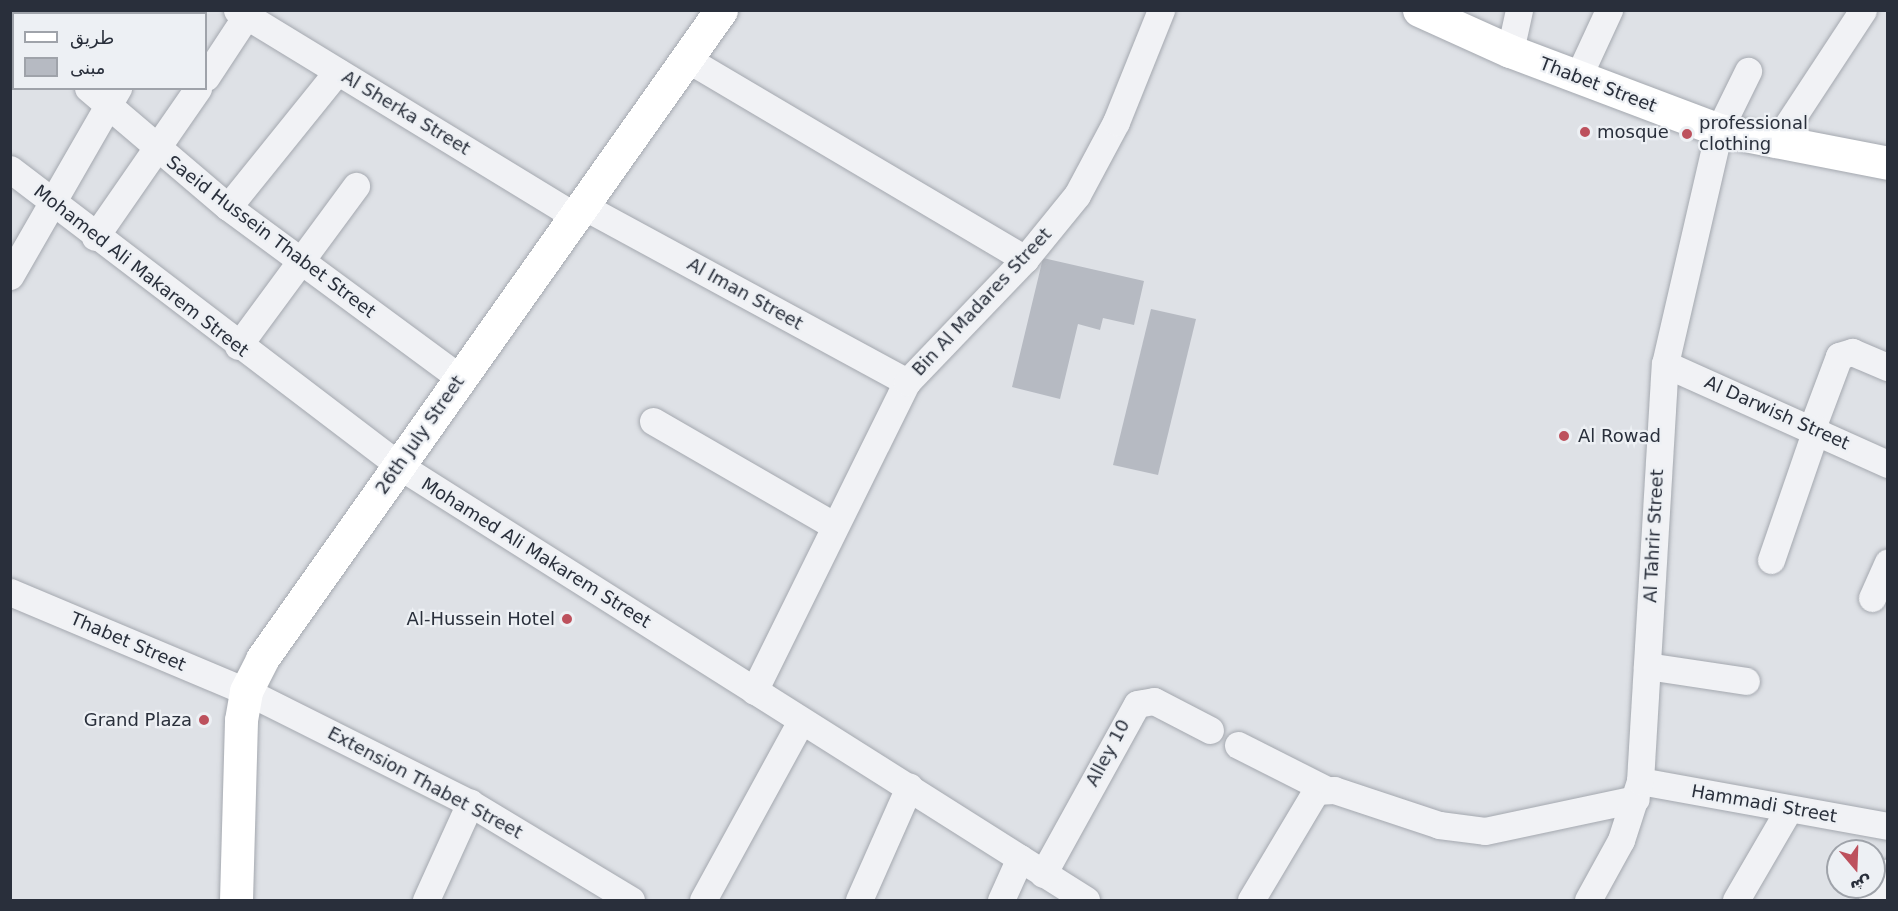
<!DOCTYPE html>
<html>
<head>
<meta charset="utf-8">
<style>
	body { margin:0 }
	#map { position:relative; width:1898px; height:911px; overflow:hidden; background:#dee1e6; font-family:"DejaVu Sans","Noto Naskh Arabic",sans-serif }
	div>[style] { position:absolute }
	.building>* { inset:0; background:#b6bac2 }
	.roads { filter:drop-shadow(0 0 2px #a4a8af) drop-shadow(0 0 2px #a4a8af) }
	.street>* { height:27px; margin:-13.5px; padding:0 13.5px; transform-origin:13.5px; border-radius:13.5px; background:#f1f2f5 }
	.secondary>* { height:33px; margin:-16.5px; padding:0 16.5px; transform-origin:16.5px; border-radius:16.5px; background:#fff }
	.dots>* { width:16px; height:16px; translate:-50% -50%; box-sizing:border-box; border:3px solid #edf0f4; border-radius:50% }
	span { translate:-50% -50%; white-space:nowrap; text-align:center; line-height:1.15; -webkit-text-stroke:4.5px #edf0f4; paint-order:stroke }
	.street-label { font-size:18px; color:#292f3b }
	.poi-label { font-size:18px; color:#292f3b }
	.left { translate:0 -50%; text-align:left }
	.right { translate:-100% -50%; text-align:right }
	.frame { position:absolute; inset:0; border:12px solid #292f3b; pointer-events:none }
	.legend { position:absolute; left:12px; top:12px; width:195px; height:78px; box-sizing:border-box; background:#edf0f4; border:2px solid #9fa3aa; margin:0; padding:8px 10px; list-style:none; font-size:18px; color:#292f3b }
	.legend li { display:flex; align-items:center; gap:12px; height:30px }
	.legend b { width:30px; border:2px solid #9fa3aa }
	.north { position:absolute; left:1826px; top:839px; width:60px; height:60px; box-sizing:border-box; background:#edf0f4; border:2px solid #9fa3aa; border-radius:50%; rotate:161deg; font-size:16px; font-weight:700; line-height:24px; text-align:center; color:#292f3b }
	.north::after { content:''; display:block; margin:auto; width:21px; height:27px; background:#bd515d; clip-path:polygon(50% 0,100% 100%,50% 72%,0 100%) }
</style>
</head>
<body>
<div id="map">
	<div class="building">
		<div style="clip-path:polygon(1043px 258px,1144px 281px,1134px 325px,1103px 318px,1100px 330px,1078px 324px,1060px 399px,1012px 387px)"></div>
		<div style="clip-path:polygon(1151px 309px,1196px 319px,1158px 475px,1113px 465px)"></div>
	</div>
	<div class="roads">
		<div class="street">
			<div style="left:237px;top:10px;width:396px;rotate:31.4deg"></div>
			<div style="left:162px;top:14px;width:4px;rotate:-63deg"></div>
			<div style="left:10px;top:18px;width:4px;rotate:27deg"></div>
			<div style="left:1510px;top:51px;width:42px;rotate:-77.6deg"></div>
			<div style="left:687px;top:59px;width:393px;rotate:30.6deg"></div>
			<div style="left:206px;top:77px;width:73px;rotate:-56.7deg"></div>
			<div style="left:1578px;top:77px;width:74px;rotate:-65.2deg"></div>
			<div style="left:88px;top:88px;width:184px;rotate:40.4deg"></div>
			<div style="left:228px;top:207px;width:288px;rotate:36.4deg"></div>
			<div style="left:1775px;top:144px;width:160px;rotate:-56.7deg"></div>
			<div style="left:10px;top:169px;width:488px;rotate:37.3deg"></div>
			<div style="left:398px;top:465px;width:814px;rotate:32.3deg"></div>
			<div style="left:583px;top:206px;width:369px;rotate:28.5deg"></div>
			<div style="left:228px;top:207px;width:174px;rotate:-51.1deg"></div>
			<div style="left:95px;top:237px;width:181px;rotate:-55.3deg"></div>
			<div style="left:10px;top:276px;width:217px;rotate:-60.1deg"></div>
			<div style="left:238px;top:346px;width:199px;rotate:-53.6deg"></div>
			<div style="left:1665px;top:364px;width:244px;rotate:24.2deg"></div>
			<div style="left:653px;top:421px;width:210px;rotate:30deg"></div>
			<div style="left:1812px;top:428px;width:77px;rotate:-69.4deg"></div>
			<div style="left:1839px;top:356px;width:14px;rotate:-17deg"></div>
			<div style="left:1852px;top:352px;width:39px;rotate:23deg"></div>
			<div style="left:1771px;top:560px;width:139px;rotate:-71deg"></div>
			<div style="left:10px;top:592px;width:256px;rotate:22.8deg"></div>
			<div style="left:246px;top:691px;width:250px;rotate:26.6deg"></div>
			<div style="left:470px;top:803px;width:188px;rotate:31.1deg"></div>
			<div style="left:1872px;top:598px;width:39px;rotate:-66deg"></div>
			<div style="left:1647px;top:666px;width:100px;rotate:8.6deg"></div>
			<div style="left:754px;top:691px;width:345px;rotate:-63.7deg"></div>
			<div style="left:907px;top:382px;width:170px;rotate:-46.2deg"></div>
			<div style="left:1025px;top:259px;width:82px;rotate:-50.9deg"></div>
			<div style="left:1077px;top:195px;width:83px;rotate:-61.9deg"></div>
			<div style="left:1116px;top:122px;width:121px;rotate:-68.1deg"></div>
			<div style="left:1238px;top:745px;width:97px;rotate:26.8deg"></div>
			<div style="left:1640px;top:781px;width:252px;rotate:10.3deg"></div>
			<div style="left:1043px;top:874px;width:194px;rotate:-61.1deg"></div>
			<div style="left:1137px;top:704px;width:17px;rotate:-10deg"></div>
			<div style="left:1154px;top:701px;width:63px;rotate:27.4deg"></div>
			<div style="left:426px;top:900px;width:107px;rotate:-65.6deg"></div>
			<div style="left:703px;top:900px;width:204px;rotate:-61.3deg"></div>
			<div style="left:859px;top:900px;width:124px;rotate:-66.1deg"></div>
			<div style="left:1001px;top:900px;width:46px;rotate:-65.7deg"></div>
			<div style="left:1251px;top:900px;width:127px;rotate:-59.2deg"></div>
			<div style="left:1316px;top:791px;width:18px;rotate:-3deg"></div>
			<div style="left:1334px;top:790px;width:111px;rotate:18.4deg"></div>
			<div style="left:1439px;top:825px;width:46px;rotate:7.4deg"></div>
			<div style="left:1485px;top:831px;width:154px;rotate:-12deg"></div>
			<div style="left:1588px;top:900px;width:68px;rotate:-61.2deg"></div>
			<div style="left:1621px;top:840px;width:62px;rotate:-72.1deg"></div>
			<div style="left:1640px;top:781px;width:418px;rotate:-86.6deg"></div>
			<div style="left:1665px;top:364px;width:240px;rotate:-77deg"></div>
			<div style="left:1719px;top:130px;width:66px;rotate:-63.8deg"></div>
			<div style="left:1736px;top:900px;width:105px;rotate:-59.8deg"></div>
			<div style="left:1872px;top:900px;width:32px;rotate:-60deg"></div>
		</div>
		<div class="secondary">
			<div style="left:1419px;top:10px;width:100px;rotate:24.3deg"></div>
			<div style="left:1510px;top:51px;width:223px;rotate:20.7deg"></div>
			<div style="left:1719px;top:130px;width:172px;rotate:11deg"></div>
			<div style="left:236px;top:900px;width:180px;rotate:-88.4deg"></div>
			<div style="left:241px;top:720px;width:29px;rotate:-80deg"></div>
			<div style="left:246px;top:691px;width:36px;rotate:-63deg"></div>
			<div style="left:262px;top:659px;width:795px;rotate:-54.73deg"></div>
		</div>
	</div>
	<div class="dots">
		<div style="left:1585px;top:132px;background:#bd515d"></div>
		<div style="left:1687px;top:134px;background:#bd515d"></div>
		<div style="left:1564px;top:436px;background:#bd515d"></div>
		<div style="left:567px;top:619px;background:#bd515d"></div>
		<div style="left:204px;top:720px;background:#bd515d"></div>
	</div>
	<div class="street-label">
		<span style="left:1598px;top:85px;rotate:21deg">Thabet Street</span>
		<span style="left:406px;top:113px;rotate:31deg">Al Sherka Street</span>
		<span style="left:271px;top:237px;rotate:37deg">Saeid Hussein Thabet Street</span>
		<span style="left:141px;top:271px;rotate:38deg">Mohamed Ali Makarem Street</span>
		<span style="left:745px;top:294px;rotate:29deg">Al Iman Street</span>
		<span style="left:982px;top:302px;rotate:-47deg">Bin Al Madares Street</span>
		<span style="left:1777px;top:413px;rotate:24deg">Al Darwish Street</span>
		<span style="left:420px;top:435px;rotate:-55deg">26th July Street</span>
		<span style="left:1654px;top:536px;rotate:-87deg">Al Tahrir Street</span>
		<span style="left:536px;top:553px;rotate:32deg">Mohamed Ali Makarem Street</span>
		<span style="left:128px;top:642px;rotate:23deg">Thabet Street</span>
		<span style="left:1108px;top:753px;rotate:-62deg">Alley 10</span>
		<span style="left:425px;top:783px;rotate:28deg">Extension Thabet Street</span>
		<span style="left:1764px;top:804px;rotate:10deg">Hammadi Street</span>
	</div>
	<div class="poi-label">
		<span class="left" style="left:1699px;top:134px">professional<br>clothing</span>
		<span class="left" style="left:1597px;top:132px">mosque</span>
		<span class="left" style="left:1578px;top:436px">Al Rowad</span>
		<span class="right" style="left:555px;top:619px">Al-Hussein Hotel</span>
		<span class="right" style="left:192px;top:720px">Grand Plaza</span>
	</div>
	<div class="frame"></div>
	<ul class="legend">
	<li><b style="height:8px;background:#fff"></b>طريق</li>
	<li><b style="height:16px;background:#b6bac2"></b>مبنى</li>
	</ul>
	<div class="north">ش</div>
</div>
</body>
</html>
